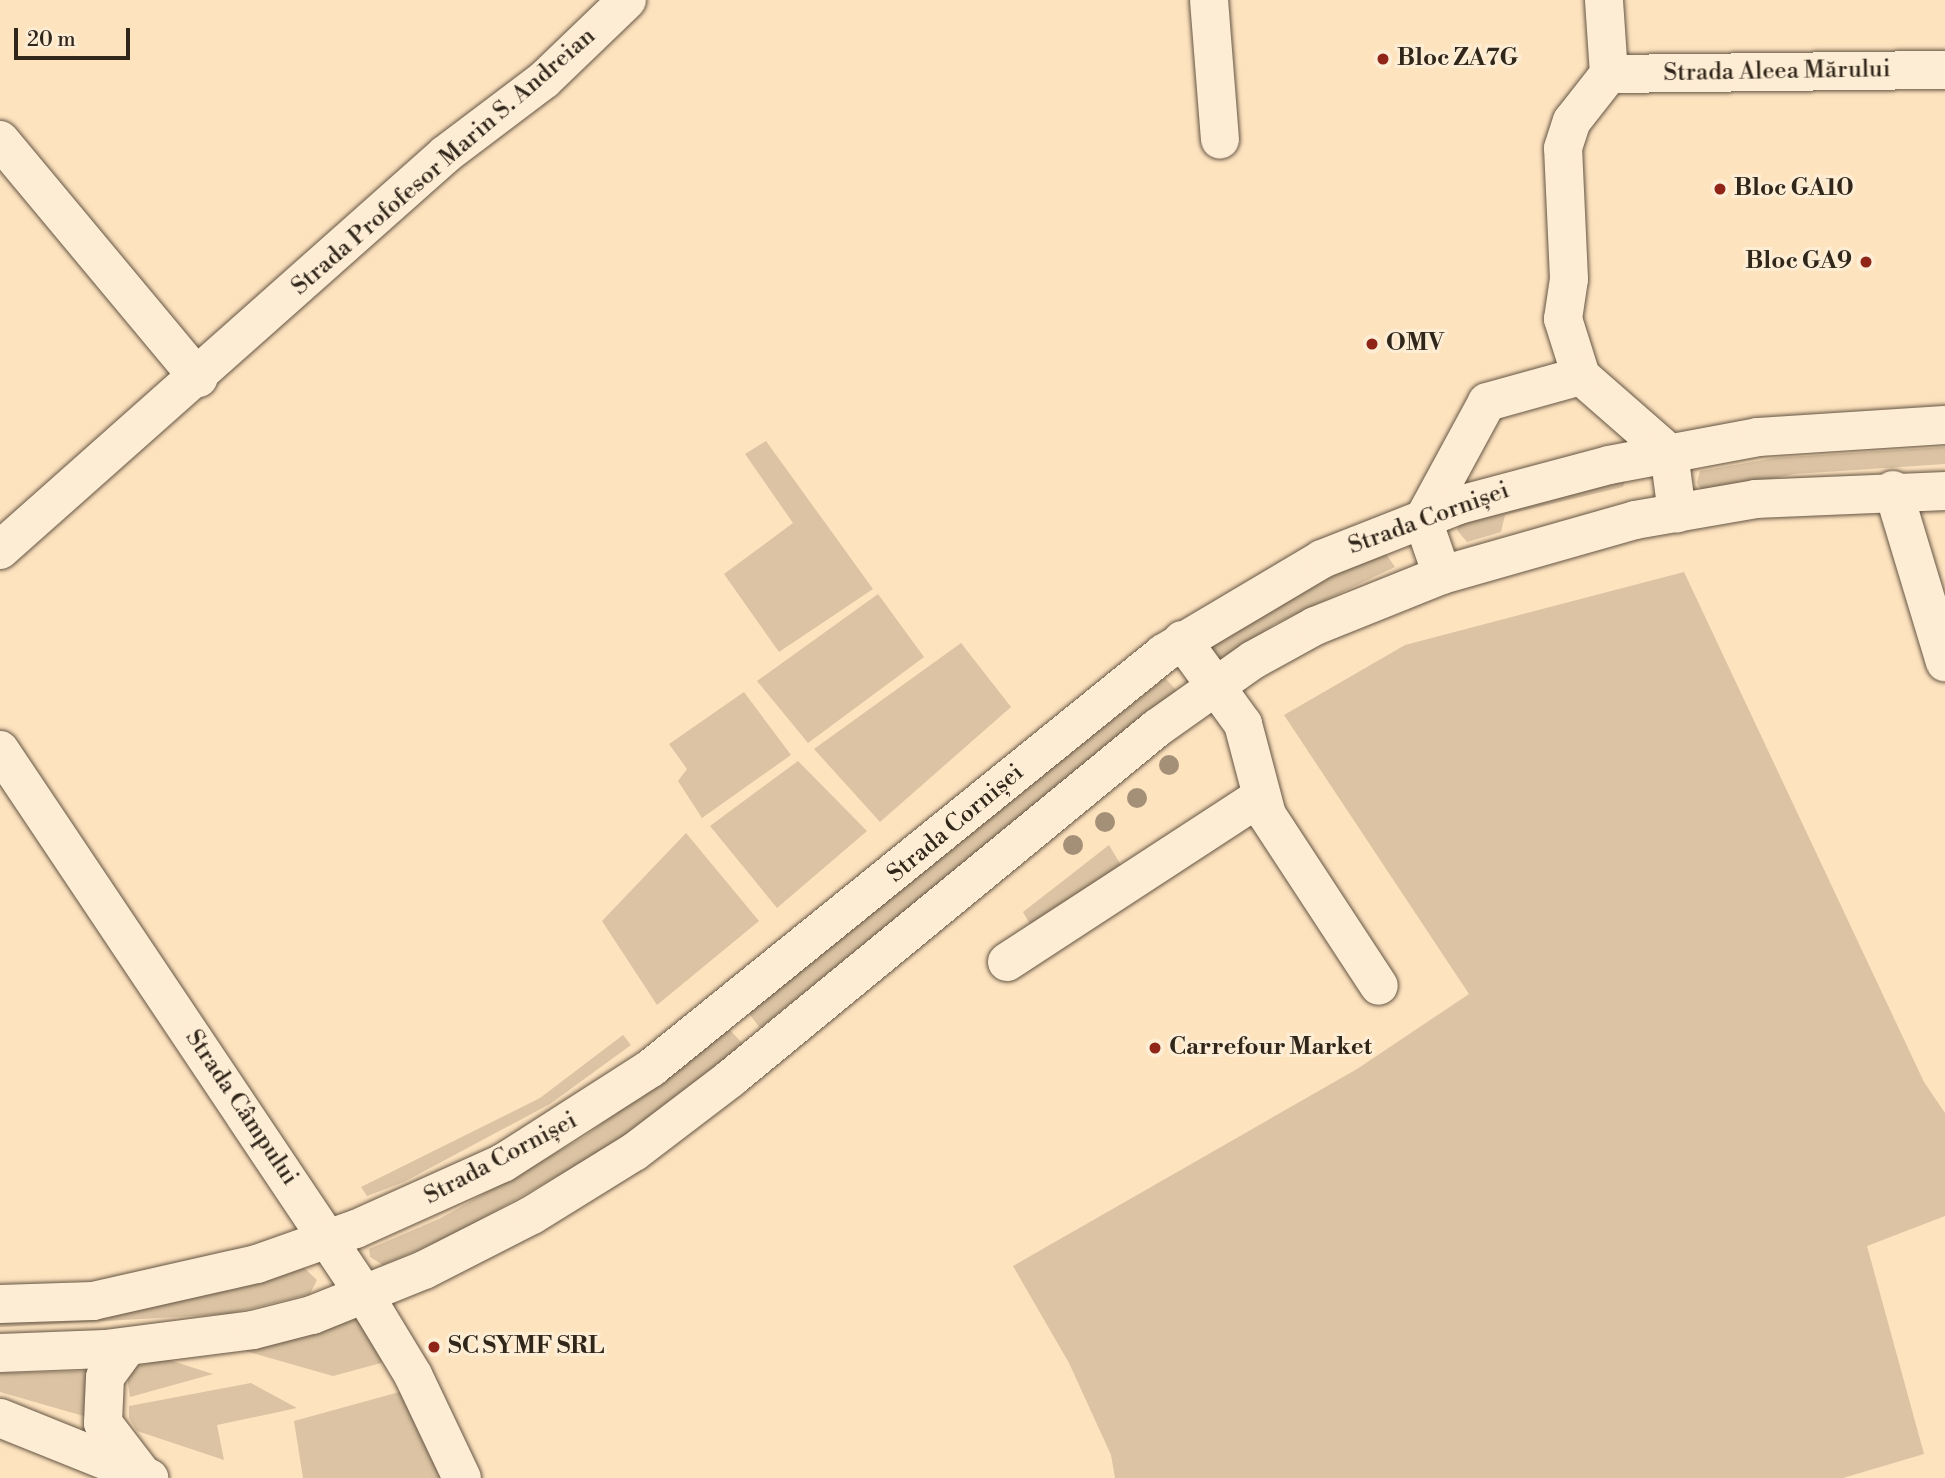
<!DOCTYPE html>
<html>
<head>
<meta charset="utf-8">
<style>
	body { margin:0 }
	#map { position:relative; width:1945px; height:1478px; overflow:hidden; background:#fee3bf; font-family:"Libre Bodoni",serif }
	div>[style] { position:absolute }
	.green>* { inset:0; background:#dbc3a3 }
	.roads { filter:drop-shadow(0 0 2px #645543) drop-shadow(0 0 2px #645543) }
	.minor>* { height:38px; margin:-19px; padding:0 19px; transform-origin:19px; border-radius:19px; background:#feedd5 }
	.trees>* { width:20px; height:20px; margin:-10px; border-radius:50%; background:#a49077 }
	.dots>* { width:19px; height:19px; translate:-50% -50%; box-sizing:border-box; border:4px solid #feedd5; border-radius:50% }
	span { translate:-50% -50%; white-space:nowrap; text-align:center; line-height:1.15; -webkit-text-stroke:6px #feedd5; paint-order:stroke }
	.poi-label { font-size:24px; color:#30261a; font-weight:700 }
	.left { translate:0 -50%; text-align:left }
	.right { translate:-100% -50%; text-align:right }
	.street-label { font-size:24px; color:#30261a }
	.scale { position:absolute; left:14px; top:28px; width:116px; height:32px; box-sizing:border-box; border:4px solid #30261a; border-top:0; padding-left:9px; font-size:21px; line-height:24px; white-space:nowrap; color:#30261a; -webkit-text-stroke:5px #feedd5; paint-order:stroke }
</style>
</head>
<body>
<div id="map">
	<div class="green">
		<div style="clip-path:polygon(766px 441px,873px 589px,779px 652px,724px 574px,793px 523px,745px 454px)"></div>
		<div style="clip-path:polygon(1945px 447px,1945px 464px,1795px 474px,1703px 492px,1697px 483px,1700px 471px,1775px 458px)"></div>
		<div style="clip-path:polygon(1626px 479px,1623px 487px,1505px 515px,1501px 532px,1467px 542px,1457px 530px,1460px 522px)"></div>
		<div style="clip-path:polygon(1384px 551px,1395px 567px,1273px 625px,1217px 666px,1203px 645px,1264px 605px)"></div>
		<div style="clip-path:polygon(1684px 572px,1924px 1082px,1945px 1113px,1945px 1216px,1867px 1246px,1924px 1454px,1843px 1478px,1115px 1478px,1111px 1455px,1069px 1363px,1013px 1266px,1357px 1069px,1469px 994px,1284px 715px,1405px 645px)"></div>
		<div style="clip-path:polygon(878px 594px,924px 657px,808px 743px,757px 681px)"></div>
		<div style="clip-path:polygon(961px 643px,1011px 707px,880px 822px,814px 749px)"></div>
		<div style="clip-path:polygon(1165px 678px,1177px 691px,760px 1028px,747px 1011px)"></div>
		<div style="clip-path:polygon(744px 692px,791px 755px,702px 818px,678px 781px,687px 769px,669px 744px)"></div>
		<div style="clip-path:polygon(798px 761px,867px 831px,777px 908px,710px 826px)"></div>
		<div style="clip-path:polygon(686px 833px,759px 921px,657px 1005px,602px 921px)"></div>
		<div style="clip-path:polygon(1109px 845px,1122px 867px,1031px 926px,1023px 912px)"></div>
		<div style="clip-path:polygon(727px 1027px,744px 1045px,609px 1147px,449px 1237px,383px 1265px,370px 1257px,369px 1249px,441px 1218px,584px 1137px)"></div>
		<div style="clip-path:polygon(623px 1035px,631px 1045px,550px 1104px,404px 1182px,367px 1196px,361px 1187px,540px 1098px)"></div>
		<div style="clip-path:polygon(302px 1266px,317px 1280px,310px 1294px,228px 1314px,0 1327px,0 1320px)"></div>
		<div style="clip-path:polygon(354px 1317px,372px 1323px,385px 1355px,381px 1363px,333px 1376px,242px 1350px)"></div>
		<div style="clip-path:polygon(166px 1359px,213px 1374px,130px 1397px,126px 1369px)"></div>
		<div style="clip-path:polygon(92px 1371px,87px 1417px,0 1392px,0 1373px)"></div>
		<div style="clip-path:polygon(251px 1383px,297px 1408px,217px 1425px,224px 1460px,137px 1431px,129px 1418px,129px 1406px)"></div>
		<div style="clip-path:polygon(403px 1391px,448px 1478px,303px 1478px,294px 1421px)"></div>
	</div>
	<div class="roads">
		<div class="minor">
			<div style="left:1209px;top:0;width:140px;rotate:85.5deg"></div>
			<div style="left:1609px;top:74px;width:336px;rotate:-0.7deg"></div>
			<div style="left:0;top:140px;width:310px;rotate:50.2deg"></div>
			<div style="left:1581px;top:376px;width:60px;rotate:-107.5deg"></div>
			<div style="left:1563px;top:319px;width:40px;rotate:-81.5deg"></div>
			<div style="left:1569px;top:279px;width:131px;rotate:-92.6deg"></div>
			<div style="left:1563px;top:148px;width:28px;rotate:-72deg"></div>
			<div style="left:1572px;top:121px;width:60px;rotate:-51.8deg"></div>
			<div style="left:1609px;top:74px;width:74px;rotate:-93.9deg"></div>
			<div style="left:1581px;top:376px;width:117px;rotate:41.2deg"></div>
			<div style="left:1669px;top:453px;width:61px;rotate:82.4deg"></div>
			<div style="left:1893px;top:490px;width:180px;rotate:73.2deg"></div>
			<div style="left:0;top:550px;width:596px;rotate:-41.6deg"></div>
			<div style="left:446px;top:154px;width:123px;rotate:-37.1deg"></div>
			<div style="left:544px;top:80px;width:115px;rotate:-43.9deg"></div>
			<div style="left:1442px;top:575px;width:58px;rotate:-109.1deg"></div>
			<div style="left:1423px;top:520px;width:134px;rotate:-61.5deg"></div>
			<div style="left:1487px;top:402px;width:98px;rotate:-15.5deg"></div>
			<div style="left:1182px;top:640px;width:104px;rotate:54deg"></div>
			<div style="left:1243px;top:724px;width:94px;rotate:75.2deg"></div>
			<div style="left:1267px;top:815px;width:204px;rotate:56.8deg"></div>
			<div style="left:0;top:750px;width:655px;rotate:56.21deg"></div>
			<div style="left:364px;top:1294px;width:95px;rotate:58.8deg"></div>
			<div style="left:413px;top:1375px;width:114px;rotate:64.6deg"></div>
			<div style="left:1007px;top:962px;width:302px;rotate:-33.1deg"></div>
			<div style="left:0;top:1304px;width:93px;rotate:-1.8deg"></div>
			<div style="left:93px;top:1301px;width:168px;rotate:-12.7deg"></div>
			<div style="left:257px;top:1264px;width:105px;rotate:-19.5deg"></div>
			<div style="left:356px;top:1229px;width:161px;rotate:-24.2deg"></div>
			<div style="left:503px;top:1163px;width:176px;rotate:-32.7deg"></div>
			<div style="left:651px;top:1068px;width:660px;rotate:-38.97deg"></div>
			<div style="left:1164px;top:653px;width:184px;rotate:-30.7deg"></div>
			<div style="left:1322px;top:559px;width:147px;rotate:-21.5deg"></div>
			<div style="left:1459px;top:505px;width:155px;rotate:-14.9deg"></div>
			<div style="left:1609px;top:465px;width:152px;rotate:-10.6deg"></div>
			<div style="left:1758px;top:437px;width:187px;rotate:-3.7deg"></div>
			<div style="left:127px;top:1347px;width:37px;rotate:126deg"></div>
			<div style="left:105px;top:1377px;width:46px;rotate:92.5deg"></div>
			<div style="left:103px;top:1423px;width:64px;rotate:52.6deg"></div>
			<div style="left:0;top:1353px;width:105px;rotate:-2.2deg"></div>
			<div style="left:105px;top:1349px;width:149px;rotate:-7.3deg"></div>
			<div style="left:253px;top:1330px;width:61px;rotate:-14.3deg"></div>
			<div style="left:312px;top:1315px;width:121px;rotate:-21.9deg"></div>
			<div style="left:424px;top:1270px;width:121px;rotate:-27deg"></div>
			<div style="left:532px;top:1215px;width:120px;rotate:-31.7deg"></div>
			<div style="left:634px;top:1152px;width:122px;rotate:-37.3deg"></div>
			<div style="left:731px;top:1078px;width:551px;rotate:-39.41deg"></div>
			<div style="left:1157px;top:728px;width:118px;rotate:-35.3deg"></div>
			<div style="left:1253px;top:660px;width:71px;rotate:-28.7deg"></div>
			<div style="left:1315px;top:626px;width:137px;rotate:-21.9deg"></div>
			<div style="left:1442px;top:575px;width:201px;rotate:-15.9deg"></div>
			<div style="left:1635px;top:520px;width:123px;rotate:-9.8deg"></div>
			<div style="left:1756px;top:499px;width:189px;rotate:-2.4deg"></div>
			<div style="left:0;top:1418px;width:161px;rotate:21.9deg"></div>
		</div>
	</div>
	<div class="trees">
		<div style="left:1169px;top:765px"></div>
		<div style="left:1137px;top:798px"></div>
		<div style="left:1105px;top:822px"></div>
		<div style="left:1073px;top:845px"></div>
	</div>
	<div class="dots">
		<div style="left:1383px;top:59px;background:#8f2418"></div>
		<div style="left:1720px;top:189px;background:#8f2418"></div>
		<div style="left:1866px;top:262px;background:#8f2418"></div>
		<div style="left:1372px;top:344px;background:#8f2418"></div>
		<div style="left:1155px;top:1048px;background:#8f2418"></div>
		<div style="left:434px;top:1347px;background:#8f2418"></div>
	</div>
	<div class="poi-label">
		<span class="left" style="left:1397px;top:59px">Bloc ZA7G</span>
		<span class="left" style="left:1734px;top:189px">Bloc GA10</span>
		<span class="right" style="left:1852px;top:262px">Bloc GA9</span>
		<span class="left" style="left:1386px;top:344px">OMV</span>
		<span class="left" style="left:1169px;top:1048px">Carrefour Market</span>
		<span class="left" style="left:448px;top:1347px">SC SYMF SRL</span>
	</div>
	<div class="street-label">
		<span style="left:1777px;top:72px;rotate:-1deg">Strada Aleea Mărului</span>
		<span style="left:444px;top:162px;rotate:-41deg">Strada Profofesor Marin S. Andreian</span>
		<span style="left:1429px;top:519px;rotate:-20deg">Strada Cornișei</span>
		<span style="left:956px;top:824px;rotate:-40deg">Strada Cornișei</span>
		<span style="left:241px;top:1108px;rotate:56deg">Strada Câmpului</span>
		<span style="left:501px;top:1159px;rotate:-28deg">Strada Cornișei</span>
	</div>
	<div class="scale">20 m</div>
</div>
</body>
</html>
